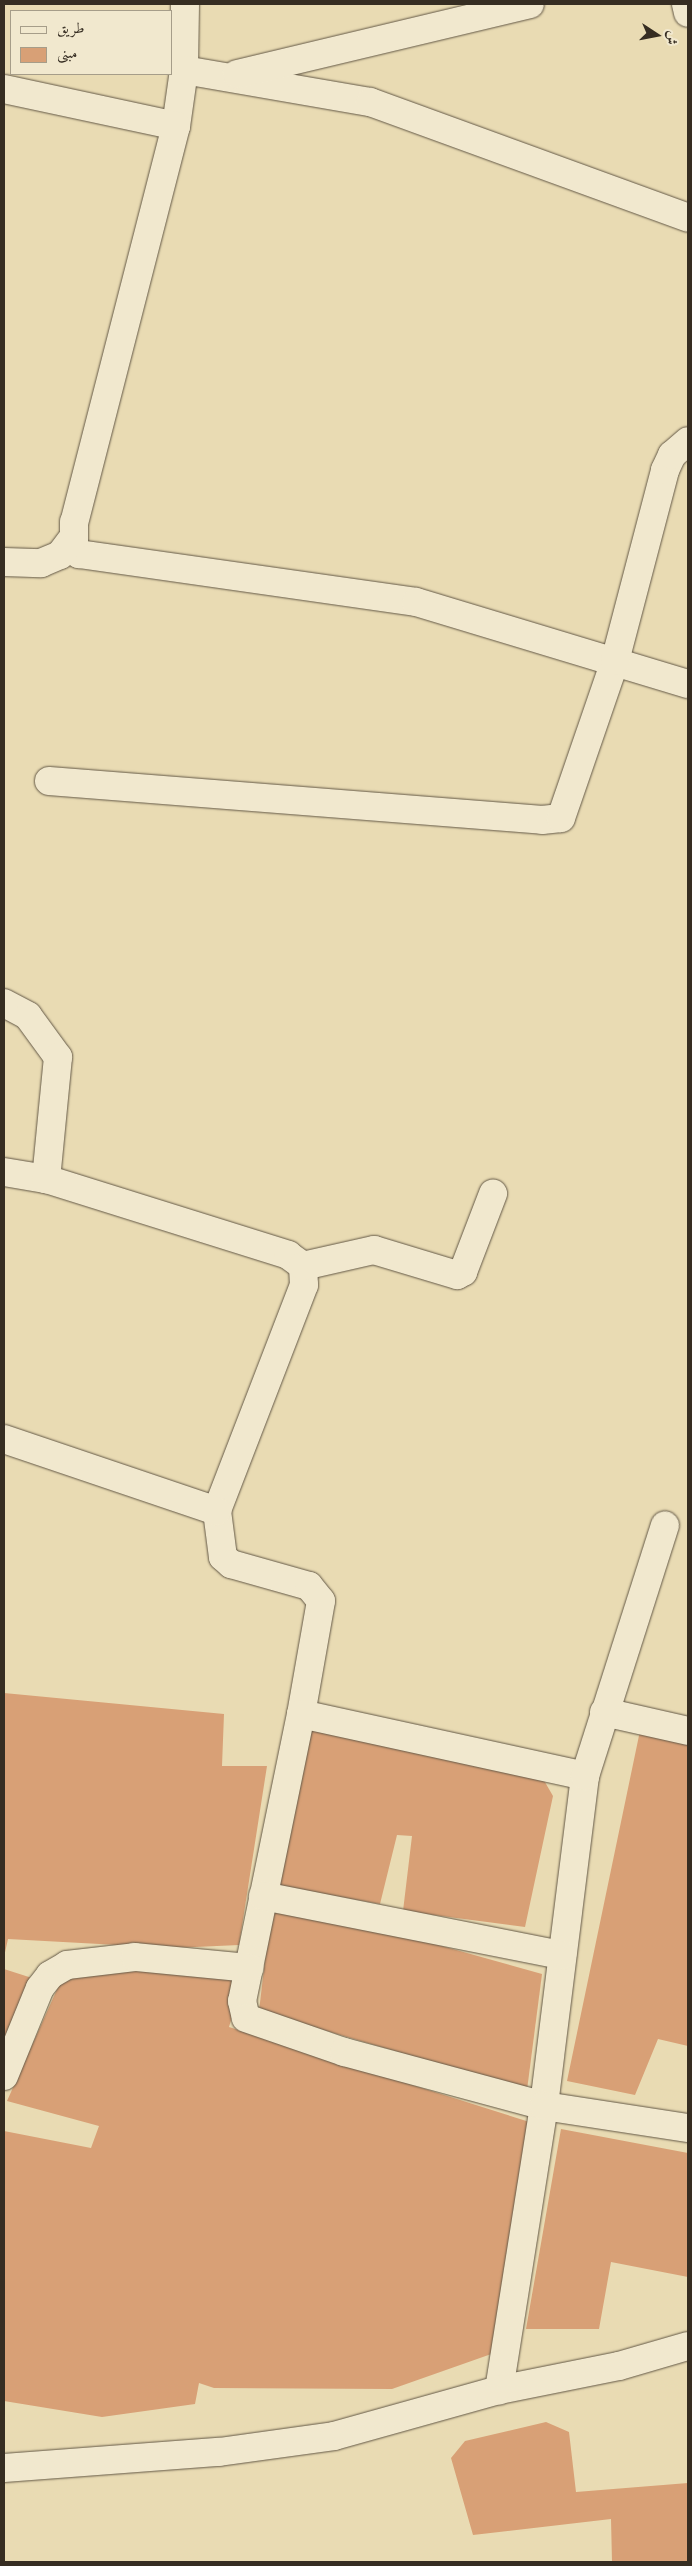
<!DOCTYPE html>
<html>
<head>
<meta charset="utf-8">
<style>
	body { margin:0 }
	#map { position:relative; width:692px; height:2566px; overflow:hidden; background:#e9dbb3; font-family:Alegreya,Amiri,serif }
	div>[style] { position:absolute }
	.building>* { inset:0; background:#d8a076 }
	.roads { filter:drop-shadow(0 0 1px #635846) drop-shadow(0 0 1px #635846) }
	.minor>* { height:28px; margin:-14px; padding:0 14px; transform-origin:14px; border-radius:14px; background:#f1e8ce }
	span { translate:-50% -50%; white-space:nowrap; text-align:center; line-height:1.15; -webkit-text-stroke:4px #f1e8ce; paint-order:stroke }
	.frame { position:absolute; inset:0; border:5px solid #362d22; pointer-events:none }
	.legend { position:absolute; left:10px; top:10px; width:162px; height:65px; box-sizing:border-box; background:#f1e8ce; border:1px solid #a69d89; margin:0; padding:6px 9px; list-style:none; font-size:15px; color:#362d22 }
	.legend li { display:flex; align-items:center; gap:10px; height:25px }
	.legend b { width:25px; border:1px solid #a69d89 }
	.north { position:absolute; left:632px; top:10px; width:50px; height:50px; -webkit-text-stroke:4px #f1e8ce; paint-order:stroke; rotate:101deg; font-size:14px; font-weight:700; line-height:20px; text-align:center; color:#362d22 }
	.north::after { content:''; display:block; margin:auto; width:18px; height:22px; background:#362d22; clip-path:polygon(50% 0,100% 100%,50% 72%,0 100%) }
</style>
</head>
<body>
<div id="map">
	<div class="building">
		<div style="clip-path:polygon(4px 1693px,224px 1714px,222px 1766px,267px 1766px,239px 1945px,173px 1948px,8px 1939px,4px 1957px)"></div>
		<div style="clip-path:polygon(306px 1725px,542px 1777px,553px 1796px,525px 1927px,403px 1911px,412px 1836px,397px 1835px,380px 1904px,277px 1886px)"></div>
		<div style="clip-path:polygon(641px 1726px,688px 1739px,688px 2046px,658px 2039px,635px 2095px,567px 2081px)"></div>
		<div style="clip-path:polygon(271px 1909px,363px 1924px,542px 1974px,527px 2090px,259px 2011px)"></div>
		<div style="clip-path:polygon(169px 1965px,242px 1983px,229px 2027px,539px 2125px,497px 2352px,392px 2389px,214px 2388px,199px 2383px,195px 2404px,102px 2417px,4px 2401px,4px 2131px,91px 2148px,99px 2126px,7px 2101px,63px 1976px)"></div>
		<div style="clip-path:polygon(4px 1969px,32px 1978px,4px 2059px)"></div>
		<div style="clip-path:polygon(561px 2129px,688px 2153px,688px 2277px,611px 2262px,599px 2329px,526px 2329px)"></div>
		<div style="clip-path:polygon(546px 2422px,569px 2432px,576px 2492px,688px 2483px,688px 2562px,612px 2562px,611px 2519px,473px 2535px,451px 2458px,465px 2441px)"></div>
	</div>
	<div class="roads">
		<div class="minor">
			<div style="left:185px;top:4px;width:66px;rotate:90.9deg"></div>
			<div style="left:184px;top:70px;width:57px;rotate:98.1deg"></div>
			<div style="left:176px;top:126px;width:409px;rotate:104.4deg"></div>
			<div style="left:74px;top:522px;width:25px;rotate:90deg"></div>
			<div style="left:74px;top:547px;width:9px;rotate:54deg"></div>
			<div style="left:79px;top:554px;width:340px;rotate:8.1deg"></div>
			<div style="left:416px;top:602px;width:284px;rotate:16.8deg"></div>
			<div style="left:686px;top:4px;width:9px;rotate:77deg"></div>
			<div style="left:184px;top:70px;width:189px;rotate:9.8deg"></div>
			<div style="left:370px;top:102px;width:338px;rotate:20deg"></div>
			<div style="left:237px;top:74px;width:301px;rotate:-13.4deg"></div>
			<div style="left:4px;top:89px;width:176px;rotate:12.1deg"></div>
			<div style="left:4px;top:562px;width:37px;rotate:2deg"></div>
			<div style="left:41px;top:563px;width:21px;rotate:-23deg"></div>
			<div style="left:60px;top:555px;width:21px;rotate:-53deg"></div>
			<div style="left:49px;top:781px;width:495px;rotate:4.5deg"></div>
			<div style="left:542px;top:820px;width:19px;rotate:-6deg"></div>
			<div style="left:561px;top:818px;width:166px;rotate:-71deg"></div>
			<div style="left:615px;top:661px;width:197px;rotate:-75.3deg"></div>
			<div style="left:665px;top:470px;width:17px;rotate:-65deg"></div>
			<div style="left:672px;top:455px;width:21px;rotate:-41deg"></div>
			<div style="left:4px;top:1003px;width:27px;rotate:28deg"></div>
			<div style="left:28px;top:1016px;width:51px;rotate:53.8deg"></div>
			<div style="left:58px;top:1057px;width:123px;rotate:95.6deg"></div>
			<div style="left:4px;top:1172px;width:43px;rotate:9.5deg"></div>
			<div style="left:46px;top:1179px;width:254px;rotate:17.4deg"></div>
			<div style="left:288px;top:1255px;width:19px;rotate:36deg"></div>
			<div style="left:303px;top:1266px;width:19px;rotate:87deg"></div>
			<div style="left:304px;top:1285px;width:242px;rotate:111.1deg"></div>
			<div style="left:217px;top:1511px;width:46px;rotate:82.6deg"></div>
			<div style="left:223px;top:1557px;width:11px;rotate:41deg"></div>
			<div style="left:231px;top:1564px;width:81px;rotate:15.8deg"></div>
			<div style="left:309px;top:1586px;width:19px;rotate:51deg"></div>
			<div style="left:321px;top:1601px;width:115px;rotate:100deg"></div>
			<div style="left:301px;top:1714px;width:291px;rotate:12.3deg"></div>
			<div style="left:585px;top:1776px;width:333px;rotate:97.1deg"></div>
			<div style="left:544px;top:2106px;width:288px;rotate:99deg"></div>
			<div style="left:303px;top:1266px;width:73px;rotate:-12.7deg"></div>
			<div style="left:374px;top:1250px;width:87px;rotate:16.8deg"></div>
			<div style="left:457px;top:1275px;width:7px;rotate:-27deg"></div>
			<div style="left:463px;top:1272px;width:84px;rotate:-69deg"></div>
			<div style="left:4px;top:1439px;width:225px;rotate:18.7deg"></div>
			<div style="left:604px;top:1712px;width:86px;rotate:12.7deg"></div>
			<div style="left:301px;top:1714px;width:293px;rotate:101.6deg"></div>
			<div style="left:242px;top:2001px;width:17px;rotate:77deg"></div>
			<div style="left:246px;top:2018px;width:104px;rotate:19.1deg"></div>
			<div style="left:344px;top:2052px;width:207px;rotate:15.1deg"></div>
			<div style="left:544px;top:2106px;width:146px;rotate:8.7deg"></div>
			<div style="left:585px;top:1776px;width:263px;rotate:-72.3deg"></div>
			<div style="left:263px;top:1896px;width:305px;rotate:11.2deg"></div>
			<div style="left:4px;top:2076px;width:95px;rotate:-67.8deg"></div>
			<div style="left:40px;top:1988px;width:16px;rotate:-52deg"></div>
			<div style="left:50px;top:1975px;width:20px;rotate:-30deg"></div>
			<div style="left:67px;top:1965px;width:68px;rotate:-6.7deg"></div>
			<div style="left:135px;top:1957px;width:115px;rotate:5.5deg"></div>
			<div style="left:4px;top:2468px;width:216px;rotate:-4.3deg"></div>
			<div style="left:219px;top:2452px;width:116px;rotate:-7.9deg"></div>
			<div style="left:334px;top:2436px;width:171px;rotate:-15.6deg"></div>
			<div style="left:499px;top:2390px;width:122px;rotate:-11.3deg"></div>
			<div style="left:619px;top:2366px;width:72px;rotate:-16.2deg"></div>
		</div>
	</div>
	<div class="frame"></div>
	<ul class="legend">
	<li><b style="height:6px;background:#f1e8ce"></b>طريق</li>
	<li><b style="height:14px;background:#d8a076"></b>مبنى</li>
	</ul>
	<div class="north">ش</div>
</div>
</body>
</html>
